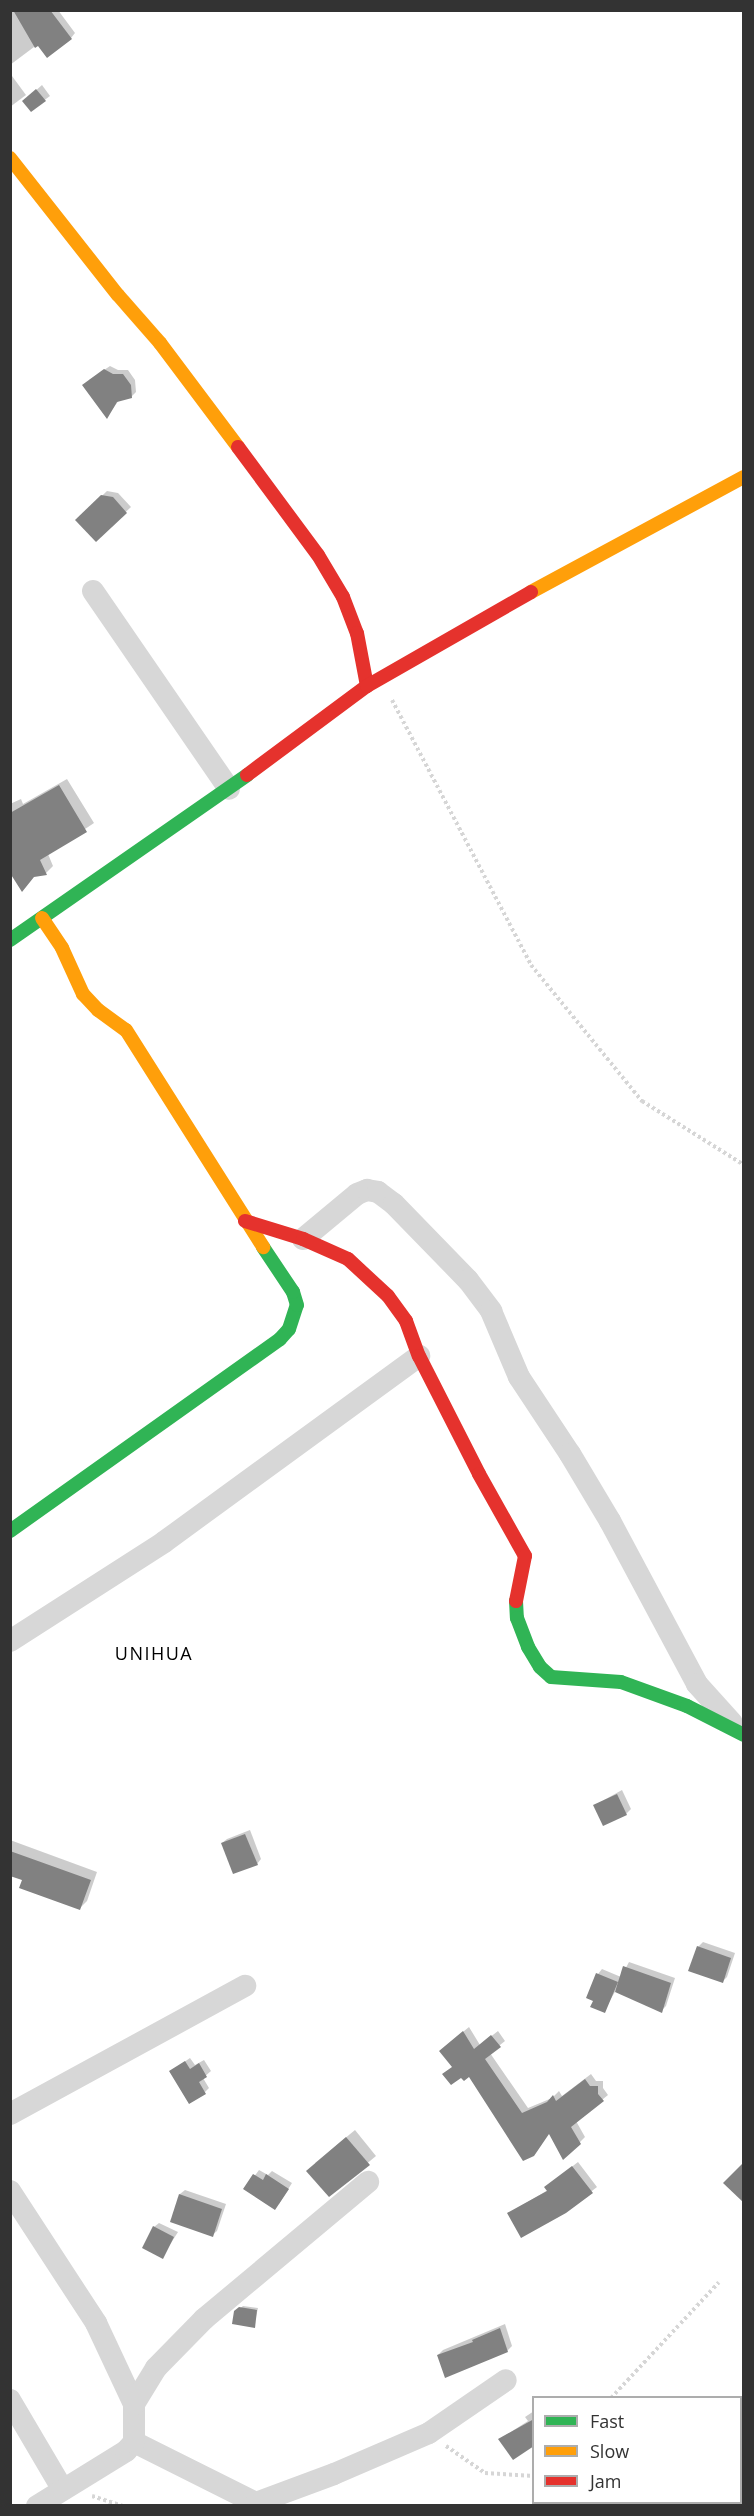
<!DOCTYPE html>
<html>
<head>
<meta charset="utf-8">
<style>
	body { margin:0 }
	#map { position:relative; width:754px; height:2516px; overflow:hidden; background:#fff; font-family:"Open Sans",sans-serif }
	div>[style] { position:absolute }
	.shadow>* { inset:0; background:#0003 }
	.building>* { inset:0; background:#818181 }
	.path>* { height:4px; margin-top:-2px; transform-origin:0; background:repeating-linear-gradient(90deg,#d6d6d6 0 3px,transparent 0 6px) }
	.street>* { height:22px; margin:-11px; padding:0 11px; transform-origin:11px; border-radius:11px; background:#d7d7d7 }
	.fast>* { height:14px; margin:-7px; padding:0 7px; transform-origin:7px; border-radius:7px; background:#30b455 }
	.slow>* { height:14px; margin:-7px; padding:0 7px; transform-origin:7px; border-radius:7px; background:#ff9f0a }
	.jam>* { height:14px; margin:-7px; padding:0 7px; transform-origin:7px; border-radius:7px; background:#e5322d }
	span { translate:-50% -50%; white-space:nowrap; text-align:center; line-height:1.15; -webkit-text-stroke:6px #fff; paint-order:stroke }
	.neighbourhood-label { font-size:18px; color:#000; letter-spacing:1.5px }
	.frame { position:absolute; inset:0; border:12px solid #333; pointer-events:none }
	.legend { position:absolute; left:532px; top:2396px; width:210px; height:108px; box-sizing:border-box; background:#fff; border:2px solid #adadad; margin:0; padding:8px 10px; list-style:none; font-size:18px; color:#333 }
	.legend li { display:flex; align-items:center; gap:12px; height:30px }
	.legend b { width:30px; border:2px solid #adadad }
</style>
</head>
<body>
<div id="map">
	<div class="shadow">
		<div style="clip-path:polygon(10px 10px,58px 10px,75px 33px,71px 38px,38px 44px,10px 65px)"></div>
		<div style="clip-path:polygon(12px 76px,26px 95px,10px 107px,10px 77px)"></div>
		<div style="clip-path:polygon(42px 85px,50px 96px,31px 110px,24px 101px)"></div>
		<div style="clip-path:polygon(110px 366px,118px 370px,128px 370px,135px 380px,136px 392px,131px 397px,119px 400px,107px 417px,89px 380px)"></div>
		<div style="clip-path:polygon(107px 491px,118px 493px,131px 507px,96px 540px,77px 520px)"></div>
		<div style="clip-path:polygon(67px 779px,94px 823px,48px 854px,53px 866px,46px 873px,35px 876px,10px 873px,10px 804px,21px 799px,23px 804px)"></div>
		<div style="clip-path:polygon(622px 1790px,631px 1809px,626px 1814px,595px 1805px)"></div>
		<div style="clip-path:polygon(250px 1830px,261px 1859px,257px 1864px,222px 1843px,227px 1839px)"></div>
		<div style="clip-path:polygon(10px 1840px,97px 1872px,87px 1901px,80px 1908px,10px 1874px)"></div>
		<div style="clip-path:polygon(703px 1942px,735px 1953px,727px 1977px,723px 1981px,698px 1947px)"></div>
		<div style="clip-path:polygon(629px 1962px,675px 1978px,666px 2006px,661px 2011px,616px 1990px,604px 2011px,598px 1974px,602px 1969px,621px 1977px)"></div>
		<div style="clip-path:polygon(469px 2027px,480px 2045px,498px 2031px,505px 2041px,490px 2053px,528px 2108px,552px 2098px,559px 2091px,562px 2096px,591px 2074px,596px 2081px,603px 2081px,603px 2088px,608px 2095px,576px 2121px,585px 2137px,579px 2143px,550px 2133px,454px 2066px,447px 2045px)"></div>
		<div style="clip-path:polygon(190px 2058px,195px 2065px,204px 2060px,211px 2071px,203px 2078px,209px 2088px,205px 2092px,171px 2071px)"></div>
		<div style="clip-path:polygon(355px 2130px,376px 2156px,329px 2195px,315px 2163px)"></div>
		<div style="clip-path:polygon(578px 2162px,597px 2187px,565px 2212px,509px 2213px,548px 2190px,551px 2183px)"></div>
		<div style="clip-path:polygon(259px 2170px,268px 2175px,272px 2171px,292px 2183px,279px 2204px,245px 2189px)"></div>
		<div style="clip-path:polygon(185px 2190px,226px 2204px,217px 2231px,212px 2235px,171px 2221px,180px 2194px)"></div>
		<div style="clip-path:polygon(159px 2223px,178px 2232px,162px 2257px,154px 2227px)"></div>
		<div style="clip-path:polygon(243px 2306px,258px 2308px,254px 2326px,236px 2312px)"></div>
		<div style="clip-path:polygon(505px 2324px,512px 2346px,507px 2351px,438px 2355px,443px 2350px)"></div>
		<div style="clip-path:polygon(534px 2411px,534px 2446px,500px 2439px,528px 2421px,525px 2417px)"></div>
	</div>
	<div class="building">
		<div style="clip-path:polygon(13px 10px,50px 10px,72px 39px,47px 58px,38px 46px,35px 48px)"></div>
		<div style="clip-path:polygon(36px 89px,46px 101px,31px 112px,22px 101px)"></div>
		<div style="clip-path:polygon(104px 369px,113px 374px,123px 374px,131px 385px,132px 398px,117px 402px,107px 419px,82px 385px)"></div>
		<div style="clip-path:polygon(101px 495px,113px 497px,127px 513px,96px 542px,75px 520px)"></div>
		<div style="clip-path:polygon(59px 785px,87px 832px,40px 860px,47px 875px,34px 877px,22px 892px,10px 873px,10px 813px)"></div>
		<div style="clip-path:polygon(617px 1794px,627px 1815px,603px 1826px,593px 1805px)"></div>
		<div style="clip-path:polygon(245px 1834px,258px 1865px,233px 1874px,221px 1843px)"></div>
		<div style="clip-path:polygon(10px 1851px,91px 1880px,80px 1910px,19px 1888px,22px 1880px,10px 1876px)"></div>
		<div style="clip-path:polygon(697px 1946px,731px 1958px,723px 1983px,688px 1971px)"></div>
		<div style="clip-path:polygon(623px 1966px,671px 1983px,662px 2013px,615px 1992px)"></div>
		<div style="clip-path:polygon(596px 1973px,618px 1982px,605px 2013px,590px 2007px,593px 2001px,586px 1998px)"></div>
		<div style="clip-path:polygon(463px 2031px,474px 2049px,491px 2035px,501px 2047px,485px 2059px,522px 2113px,547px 2102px,553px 2095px,556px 2101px,585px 2079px,590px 2086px,598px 2086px,598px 2094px,604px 2101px,571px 2127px,581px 2144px,563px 2160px,549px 2134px,534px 2156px,523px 2161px,469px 2077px,464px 2081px,461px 2078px,451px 2085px,442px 2074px,452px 2067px,439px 2051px)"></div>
		<div style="clip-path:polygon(185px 2061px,190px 2069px,199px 2063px,207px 2077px,199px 2082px,206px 2094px,189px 2104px,169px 2071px)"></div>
		<div style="clip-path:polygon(346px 2137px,370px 2165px,329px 2197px,306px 2171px)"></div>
		<div style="clip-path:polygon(744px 2162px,744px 2203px,723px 2183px)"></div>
		<div style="clip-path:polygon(572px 2166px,593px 2193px,566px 2213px,521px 2238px,507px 2213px,547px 2191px,544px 2187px)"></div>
		<div style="clip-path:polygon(253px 2174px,263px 2180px,266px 2174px,289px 2189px,275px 2210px,243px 2189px)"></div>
		<div style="clip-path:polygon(179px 2194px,222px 2209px,213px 2237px,170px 2222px)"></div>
		<div style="clip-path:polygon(153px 2226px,174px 2237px,163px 2259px,142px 2248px)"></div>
		<div style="clip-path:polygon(239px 2307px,257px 2310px,255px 2328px,232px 2324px,234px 2311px)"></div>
		<div style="clip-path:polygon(500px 2328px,508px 2352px,445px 2378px,437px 2355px,473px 2342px,472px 2340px)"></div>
		<div style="clip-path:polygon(534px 2419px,534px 2446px,513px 2460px,498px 2439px)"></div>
	</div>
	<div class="path">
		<div style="left:392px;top:700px;width:299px;rotate:62.3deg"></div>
		<div style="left:531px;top:965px;width:176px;rotate:50.8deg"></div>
		<div style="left:642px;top:1101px;width:120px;rotate:32.1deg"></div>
		<div style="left:611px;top:2398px;width:158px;rotate:-47deg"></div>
		<div style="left:446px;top:2446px;width:47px;rotate:34.7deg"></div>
		<div style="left:485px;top:2473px;width:49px;rotate:3.5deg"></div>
		<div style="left:92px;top:2496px;width:33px;rotate:18deg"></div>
	</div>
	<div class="street">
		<div style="left:93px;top:591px;width:240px;rotate:55.5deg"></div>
		<div style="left:303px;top:1239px;width:70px;rotate:-39.8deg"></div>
		<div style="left:357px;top:1194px;width:11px;rotate:-22deg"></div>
		<div style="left:367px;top:1190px;width:11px;rotate:10deg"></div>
		<div style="left:378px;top:1192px;width:20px;rotate:37deg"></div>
		<div style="left:394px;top:1204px;width:106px;rotate:45.8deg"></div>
		<div style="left:468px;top:1280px;width:39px;rotate:53deg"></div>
		<div style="left:491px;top:1311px;width:72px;rotate:67deg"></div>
		<div style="left:519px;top:1377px;width:92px;rotate:56.5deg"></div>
		<div style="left:570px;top:1454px;width:78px;rotate:59.2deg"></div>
		<div style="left:610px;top:1521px;width:185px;rotate:61.9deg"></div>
		<div style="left:697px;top:1684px;width:52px;rotate:48.1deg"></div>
		<div style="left:10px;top:1641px;width:183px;rotate:-32.7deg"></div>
		<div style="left:164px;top:1542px;width:316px;rotate:-36.1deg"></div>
		<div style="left:10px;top:2114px;width:268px;rotate:-28.6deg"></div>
		<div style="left:10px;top:2191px;width:158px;rotate:56.9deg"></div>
		<div style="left:96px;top:2323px;width:89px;rotate:64.9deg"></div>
		<div style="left:10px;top:2400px;width:104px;rotate:59.5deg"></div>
		<div style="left:134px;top:2442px;width:136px;rotate:26.6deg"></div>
		<div style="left:256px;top:2503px;width:83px;rotate:-20.4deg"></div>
		<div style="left:334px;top:2474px;width:103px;rotate:-23.3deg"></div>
		<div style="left:429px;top:2433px;width:93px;rotate:-34.5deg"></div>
		<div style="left:37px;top:2506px;width:105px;rotate:-31.7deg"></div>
		<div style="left:126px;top:2451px;width:12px;rotate:-48deg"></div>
		<div style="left:134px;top:2442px;width:38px;rotate:-90deg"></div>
		<div style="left:134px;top:2404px;width:42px;rotate:-58.6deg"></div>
		<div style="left:156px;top:2368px;width:69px;rotate:-45.6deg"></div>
		<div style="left:204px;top:2319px;width:214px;rotate:-39.9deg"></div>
	</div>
	<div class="fast">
		<div style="left:10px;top:940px;width:289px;rotate:-34.8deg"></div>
		<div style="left:10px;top:1531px;width:331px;rotate:-35.4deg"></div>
		<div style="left:280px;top:1339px;width:13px;rotate:-48deg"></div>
		<div style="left:289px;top:1329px;width:25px;rotate:-72deg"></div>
		<div style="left:297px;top:1305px;width:14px;rotate:-107deg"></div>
		<div style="left:293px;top:1292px;width:54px;rotate:-123.7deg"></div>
		<div style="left:516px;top:1601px;width:17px;rotate:87deg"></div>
		<div style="left:517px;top:1618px;width:31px;rotate:69deg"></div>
		<div style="left:528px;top:1647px;width:23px;rotate:59deg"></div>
		<div style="left:540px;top:1667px;width:15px;rotate:42deg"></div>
		<div style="left:551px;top:1677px;width:70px;rotate:4.1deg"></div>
		<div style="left:621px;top:1682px;width:70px;rotate:20deg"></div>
		<div style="left:687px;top:1706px;width:64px;rotate:27deg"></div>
	</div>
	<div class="slow">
		<div style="left:10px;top:158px;width:174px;rotate:51.8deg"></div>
		<div style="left:118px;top:295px;width:64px;rotate:48.8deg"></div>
		<div style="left:160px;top:343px;width:130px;rotate:53.1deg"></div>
		<div style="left:531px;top:592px;width:242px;rotate:-28.4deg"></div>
		<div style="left:42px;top:918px;width:36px;rotate:56deg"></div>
		<div style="left:62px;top:948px;width:51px;rotate:65.5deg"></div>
		<div style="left:83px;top:994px;width:22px;rotate:47deg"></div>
		<div style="left:98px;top:1010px;width:34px;rotate:36deg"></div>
		<div style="left:126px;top:1030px;width:257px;rotate:57.7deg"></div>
	</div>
	<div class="jam">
		<div style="left:238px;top:447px;width:134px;rotate:53.5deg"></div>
		<div style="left:318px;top:555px;width:49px;rotate:59.2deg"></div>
		<div style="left:343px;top:597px;width:39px;rotate:69deg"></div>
		<div style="left:357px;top:633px;width:54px;rotate:79.3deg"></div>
		<div style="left:247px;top:775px;width:149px;rotate:-36.6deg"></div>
		<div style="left:367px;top:686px;width:189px;rotate:-29.8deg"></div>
		<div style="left:245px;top:1221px;width:61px;rotate:17.2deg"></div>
		<div style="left:303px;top:1239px;width:49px;rotate:24deg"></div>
		<div style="left:348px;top:1259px;width:54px;rotate:42.8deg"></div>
		<div style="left:388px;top:1296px;width:31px;rotate:54deg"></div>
		<div style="left:406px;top:1321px;width:37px;rotate:70deg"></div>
		<div style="left:419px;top:1356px;width:132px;rotate:63deg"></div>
		<div style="left:479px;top:1474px;width:94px;rotate:60.7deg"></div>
		<div style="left:525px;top:1556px;width:46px;rotate:101.3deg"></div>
	</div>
	<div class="neighbourhood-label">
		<span style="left:154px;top:1653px">UNIHUA</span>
	</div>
	<div class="frame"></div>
	<ul class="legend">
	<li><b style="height:8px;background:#30b455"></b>Fast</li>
	<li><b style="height:8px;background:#ff9f0a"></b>Slow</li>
	<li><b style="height:8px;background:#e5322d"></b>Jam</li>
	</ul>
</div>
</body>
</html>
